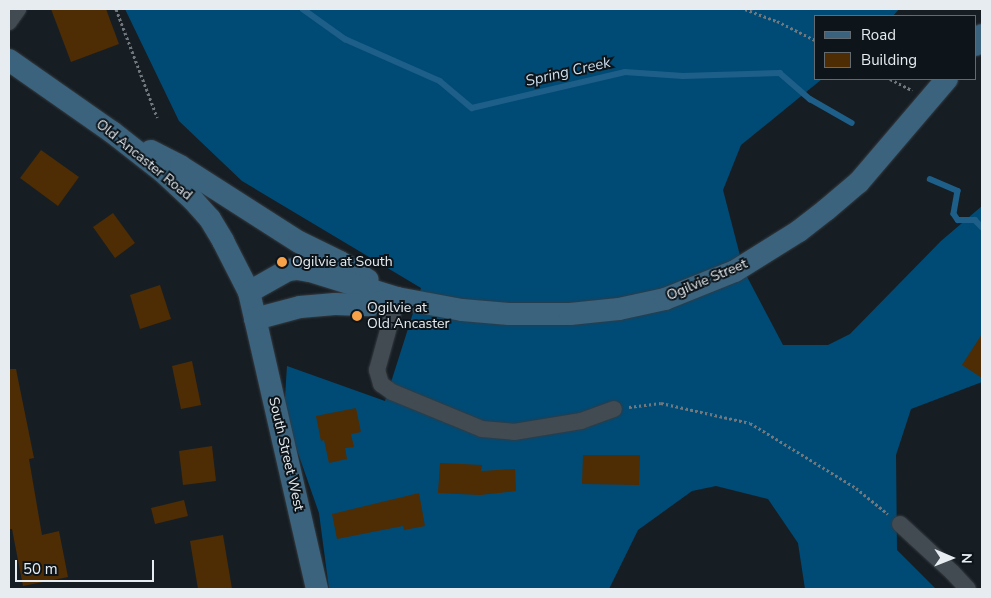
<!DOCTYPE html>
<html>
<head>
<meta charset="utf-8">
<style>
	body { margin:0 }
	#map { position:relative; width:991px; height:598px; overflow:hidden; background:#161e24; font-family:"Nunito Sans",sans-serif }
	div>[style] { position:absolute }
	.forest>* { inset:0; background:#004b75 }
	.stream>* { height:5.5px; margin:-2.75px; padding:0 2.75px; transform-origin:2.75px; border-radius:2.75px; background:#1e5f8a }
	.building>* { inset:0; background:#4e2c04 }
	.path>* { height:3px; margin-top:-1.5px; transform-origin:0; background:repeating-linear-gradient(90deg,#71787d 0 2.5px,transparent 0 5px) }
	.roads { filter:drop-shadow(0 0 1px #353a3f) drop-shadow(0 0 1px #353a3f) }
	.street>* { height:16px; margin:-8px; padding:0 8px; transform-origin:8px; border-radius:8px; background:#424b52 }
	.secondary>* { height:22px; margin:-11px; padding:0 11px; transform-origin:11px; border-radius:11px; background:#3b637d }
	.dots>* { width:14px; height:14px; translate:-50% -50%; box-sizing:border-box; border:2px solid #0d151b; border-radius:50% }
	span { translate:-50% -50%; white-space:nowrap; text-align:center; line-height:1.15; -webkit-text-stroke:4px #0d151b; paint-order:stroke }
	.street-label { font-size:14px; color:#e6ecf0 }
	.poi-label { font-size:14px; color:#e6ecf0 }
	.left { translate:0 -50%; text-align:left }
	.water-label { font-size:15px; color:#ccdfef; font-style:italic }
	.frame { position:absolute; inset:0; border:10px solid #e6ecf0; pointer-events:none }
	.legend { position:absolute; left:814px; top:15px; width:162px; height:65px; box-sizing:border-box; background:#0d151b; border:1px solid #646b70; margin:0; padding:6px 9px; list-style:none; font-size:15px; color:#e6ecf0 }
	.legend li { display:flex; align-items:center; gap:10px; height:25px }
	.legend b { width:25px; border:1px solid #646b70 }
	.north { position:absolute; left:926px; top:533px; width:50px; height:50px; -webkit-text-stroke:4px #0d151b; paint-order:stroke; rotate:91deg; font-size:14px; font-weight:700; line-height:20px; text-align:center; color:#e6ecf0 }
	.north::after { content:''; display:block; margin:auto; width:18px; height:22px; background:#e6ecf0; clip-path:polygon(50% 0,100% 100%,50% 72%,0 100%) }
	.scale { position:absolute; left:15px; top:560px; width:139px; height:22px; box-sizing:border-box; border:2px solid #e6ecf0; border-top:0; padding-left:6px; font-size:15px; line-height:18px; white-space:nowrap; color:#e6ecf0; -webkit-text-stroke:4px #0d151b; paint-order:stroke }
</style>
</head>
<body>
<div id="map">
	<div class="forest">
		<div style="clip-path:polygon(125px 9px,899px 9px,893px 16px,815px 16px,815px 79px,822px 79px,741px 145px,723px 190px,744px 271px,783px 345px,828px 345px,850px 334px,941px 241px,982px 206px,982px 382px,911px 409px,896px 455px,897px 550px,936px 589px,805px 589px,798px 543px,768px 499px,716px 486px,692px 491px,638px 530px,609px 589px,329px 589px,319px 513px,284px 413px,287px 366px,385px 401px,421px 288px,242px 181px,179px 121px)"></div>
	</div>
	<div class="stream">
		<div style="left:303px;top:9px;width:52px;rotate:35.5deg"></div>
		<div style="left:345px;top:39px;width:104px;rotate:23.9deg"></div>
		<div style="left:440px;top:81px;width:42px;rotate:40.2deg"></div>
		<div style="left:472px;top:108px;width:157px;rotate:-13.2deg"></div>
		<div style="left:625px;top:72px;width:58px;rotate:3.9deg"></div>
		<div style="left:683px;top:76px;width:97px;rotate:-1.8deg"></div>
		<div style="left:780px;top:73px;width:40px;rotate:41deg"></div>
		<div style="left:810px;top:99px;width:48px;rotate:29.7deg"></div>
		<div style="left:930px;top:179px;width:30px;rotate:23deg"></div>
		<div style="left:958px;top:191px;width:23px;rotate:100deg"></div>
		<div style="left:954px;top:214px;width:7px;rotate:56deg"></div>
		<div style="left:958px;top:220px;width:17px"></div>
		<div style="left:975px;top:220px;width:10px;rotate:45deg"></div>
	</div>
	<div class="building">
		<div style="clip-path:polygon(51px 9px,106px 9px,119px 44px,71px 62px)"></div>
		<div style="clip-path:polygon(41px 150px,79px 177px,58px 206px,20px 178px)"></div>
		<div style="clip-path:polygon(113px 213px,135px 243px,115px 258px,93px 227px)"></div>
		<div style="clip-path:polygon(160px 285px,171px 319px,140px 329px,130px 295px)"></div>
		<div style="clip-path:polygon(982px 334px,982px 378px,962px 365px)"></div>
		<div style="clip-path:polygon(192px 361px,201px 405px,181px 409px,172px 366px)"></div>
		<div style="clip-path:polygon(9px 369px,16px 369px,34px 458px,29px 459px,42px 535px,59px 531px,68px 577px,23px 586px,12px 529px,9px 529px)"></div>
		<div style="clip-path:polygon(356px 408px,361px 432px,351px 434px,354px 447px,345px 448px,347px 459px,329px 463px,324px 440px,321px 441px,316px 416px)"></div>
		<div style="clip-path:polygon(212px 446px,216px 481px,183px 485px,179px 451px)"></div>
		<div style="clip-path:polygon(583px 455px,640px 455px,639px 485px,582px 484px)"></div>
		<div style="clip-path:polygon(440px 463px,482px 465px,481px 471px,515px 469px,516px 491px,480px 495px,438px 493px)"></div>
		<div style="clip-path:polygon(419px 493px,425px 526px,404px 530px,403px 526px,337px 539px,332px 514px)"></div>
		<div style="clip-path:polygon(184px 500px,188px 516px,155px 524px,151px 508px)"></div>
		<div style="clip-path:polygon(223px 535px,232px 589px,198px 589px,190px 541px)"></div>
	</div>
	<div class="path">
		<div style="left:116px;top:9px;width:116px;rotate:69.2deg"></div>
		<div style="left:745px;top:9px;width:34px;rotate:21deg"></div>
		<div style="left:777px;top:21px;width:42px;rotate:26.6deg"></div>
		<div style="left:890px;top:79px;width:25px;rotate:27deg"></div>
		<div style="left:629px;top:407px;width:32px;rotate:-7deg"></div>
		<div style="left:661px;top:403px;width:91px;rotate:12.7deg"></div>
		<div style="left:750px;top:423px;width:124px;rotate:31.5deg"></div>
		<div style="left:856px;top:488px;width:41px;rotate:39.1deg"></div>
	</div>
	<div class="roads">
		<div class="street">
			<div style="left:9px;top:22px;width:16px;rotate:-55deg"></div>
			<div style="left:397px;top:298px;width:75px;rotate:105.5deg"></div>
			<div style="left:377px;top:370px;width:15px;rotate:74deg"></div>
			<div style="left:381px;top:384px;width:14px;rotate:36deg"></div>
			<div style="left:392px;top:392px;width:97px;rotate:22.3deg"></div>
			<div style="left:482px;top:429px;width:32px;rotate:5deg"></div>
			<div style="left:514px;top:432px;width:68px;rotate:-9.3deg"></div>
			<div style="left:581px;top:421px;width:35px;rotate:-20deg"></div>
			<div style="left:900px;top:524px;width:71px;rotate:42.7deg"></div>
			<div style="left:952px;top:572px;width:23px;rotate:47deg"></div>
		</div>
		<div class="secondary">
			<div style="left:975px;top:45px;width:12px;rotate:-55deg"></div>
			<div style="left:9px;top:60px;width:126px;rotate:35deg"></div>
			<div style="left:112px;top:132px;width:65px;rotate:38.1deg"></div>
			<div style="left:163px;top:172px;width:41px;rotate:43deg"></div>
			<div style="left:193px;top:200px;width:25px;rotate:48deg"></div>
			<div style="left:210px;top:219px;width:26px;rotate:59deg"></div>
			<div style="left:223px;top:241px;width:57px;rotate:63deg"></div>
			<div style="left:249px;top:292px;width:305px;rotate:77.1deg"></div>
			<div style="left:151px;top:151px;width:33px;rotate:27deg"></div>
			<div style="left:180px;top:166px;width:141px;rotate:32.6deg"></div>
			<div style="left:299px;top:242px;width:46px;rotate:26deg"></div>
			<div style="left:340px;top:262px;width:33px;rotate:33deg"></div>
			<div style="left:249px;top:292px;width:45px;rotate:-29.4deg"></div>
			<div style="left:288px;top:270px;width:9px;rotate:-6deg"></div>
			<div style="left:297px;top:269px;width:13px;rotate:9deg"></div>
			<div style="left:310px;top:271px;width:91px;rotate:17.2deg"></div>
			<div style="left:397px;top:298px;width:66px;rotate:10.5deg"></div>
			<div style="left:462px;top:310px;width:47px;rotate:4.9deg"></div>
			<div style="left:509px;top:314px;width:61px"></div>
			<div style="left:570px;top:314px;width:49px;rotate:-5.8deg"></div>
			<div style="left:619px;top:309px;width:47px;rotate:-12.3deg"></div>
			<div style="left:665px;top:299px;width:75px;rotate:-21.8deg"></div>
			<div style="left:735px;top:271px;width:75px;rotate:-32deg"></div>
			<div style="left:799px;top:231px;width:34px;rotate:-38deg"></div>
			<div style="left:826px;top:210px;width:43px;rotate:-40.3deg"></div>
			<div style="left:859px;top:182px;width:135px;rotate:-49.5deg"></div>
			<div style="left:255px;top:319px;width:47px;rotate:-14.9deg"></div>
			<div style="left:300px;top:307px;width:35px;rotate:-5deg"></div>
			<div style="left:335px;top:304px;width:36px;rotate:2deg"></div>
			<div style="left:371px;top:305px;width:27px;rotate:-15deg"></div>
		</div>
	</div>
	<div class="dots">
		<div style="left:282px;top:262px;background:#f7a248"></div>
		<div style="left:357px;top:316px;background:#f7a248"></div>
	</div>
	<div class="street-label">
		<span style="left:144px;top:160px;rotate:39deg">Old Ancaster Road</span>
		<span style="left:707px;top:280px;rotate:-23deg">Ogilvie Street</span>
		<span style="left:286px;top:454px;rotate:77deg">South Street West</span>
	</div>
	<div class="poi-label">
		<span class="left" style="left:292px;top:262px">Ogilvie at South</span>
		<span class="left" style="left:367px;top:316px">Ogilvie at<br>Old Ancaster</span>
	</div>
	<div class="water-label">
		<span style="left:568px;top:72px;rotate:-13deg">Spring Creek</span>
	</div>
	<div class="frame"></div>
	<ul class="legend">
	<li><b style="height:6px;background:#3b637d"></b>Road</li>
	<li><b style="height:14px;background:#4e2c04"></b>Building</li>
	</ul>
	<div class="north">N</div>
	<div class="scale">50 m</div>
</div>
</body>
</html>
